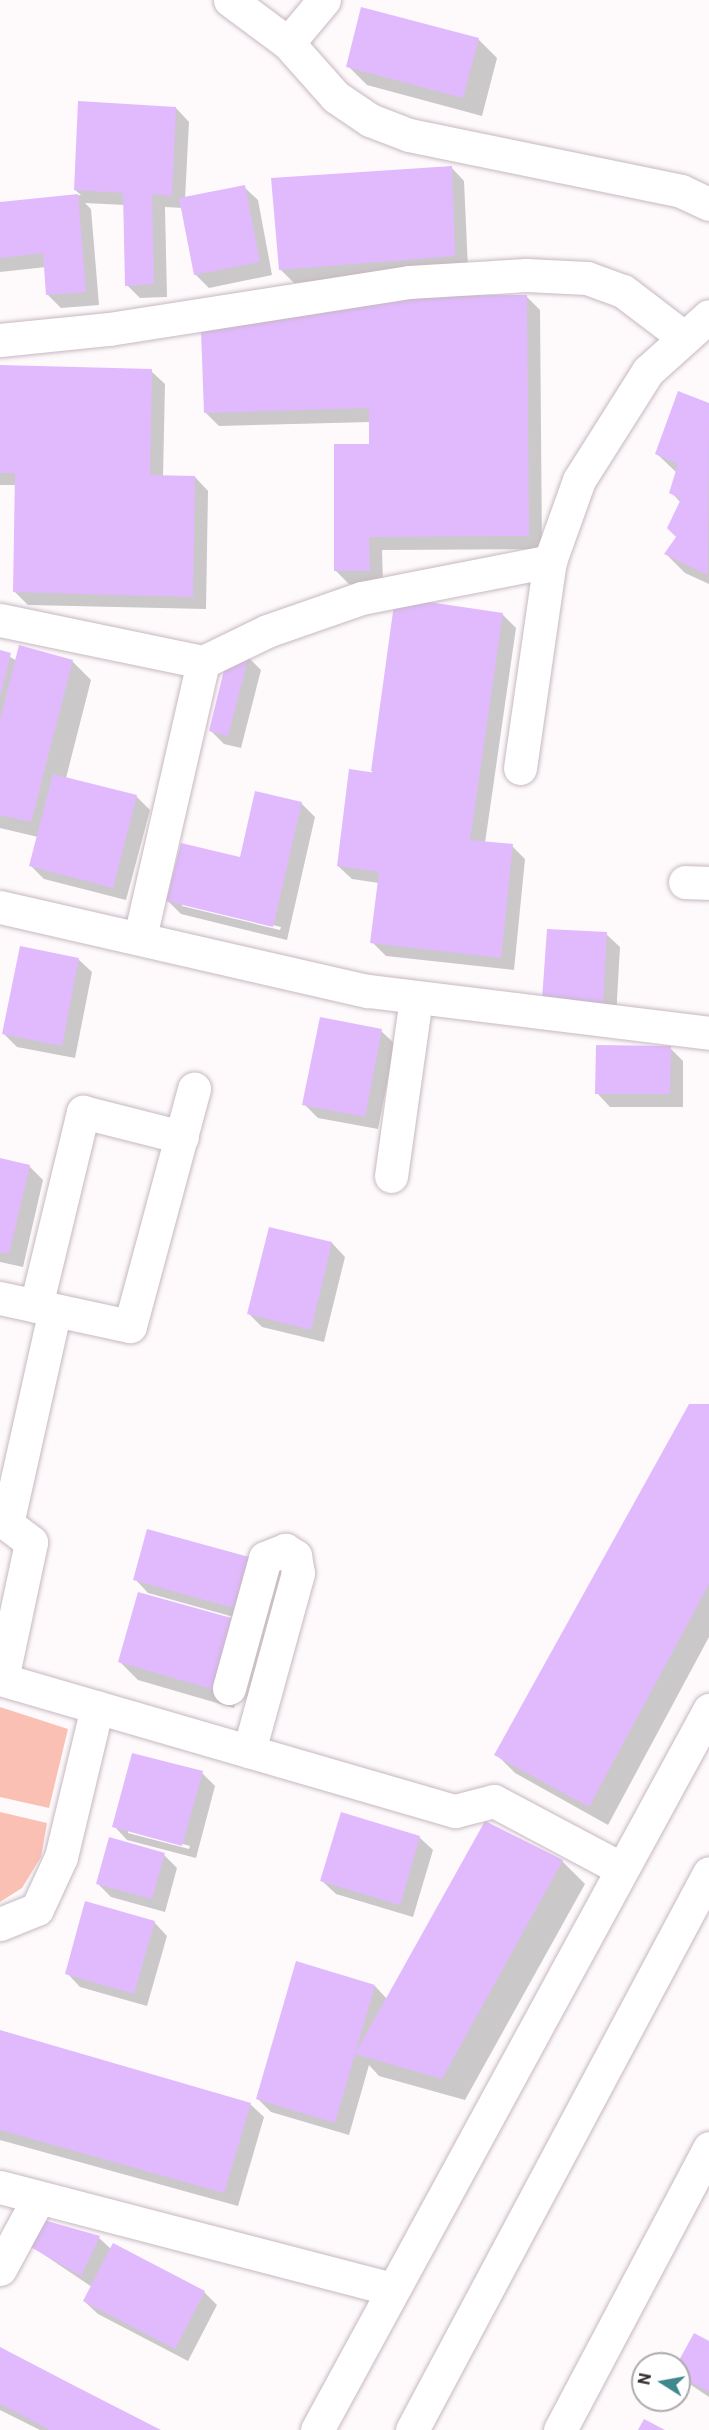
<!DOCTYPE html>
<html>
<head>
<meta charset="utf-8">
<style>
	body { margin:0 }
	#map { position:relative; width:709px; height:2430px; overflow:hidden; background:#fefafc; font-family:Roboto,sans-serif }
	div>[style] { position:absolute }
	.green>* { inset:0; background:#fac0b4 }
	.shadow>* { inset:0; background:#0003 }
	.building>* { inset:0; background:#e1bafe }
	.roads { filter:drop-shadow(0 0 2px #c7b8c2) drop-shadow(0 0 2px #c7b8c2) }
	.minor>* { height:33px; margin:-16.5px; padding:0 16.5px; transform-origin:16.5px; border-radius:16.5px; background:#fff }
	.tertiary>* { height:33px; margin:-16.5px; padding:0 16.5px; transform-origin:16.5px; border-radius:16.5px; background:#fff }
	span { translate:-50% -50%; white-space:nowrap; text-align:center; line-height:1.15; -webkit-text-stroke:5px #fff; paint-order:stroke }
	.north { position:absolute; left:631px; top:2352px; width:60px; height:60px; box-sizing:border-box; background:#fff; border:2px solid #adaaac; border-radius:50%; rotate:281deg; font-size:16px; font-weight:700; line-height:24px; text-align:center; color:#322b30 }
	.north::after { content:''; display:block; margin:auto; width:21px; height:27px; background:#40888e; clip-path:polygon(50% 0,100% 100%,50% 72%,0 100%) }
</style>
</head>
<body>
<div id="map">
	<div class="green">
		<div style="clip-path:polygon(0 1707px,68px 1729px,49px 1808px,0 1797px)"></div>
		<div style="clip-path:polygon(0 1812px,47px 1823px,41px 1857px,22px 1888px,0 1902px)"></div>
	</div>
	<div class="shadow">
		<div style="clip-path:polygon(478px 39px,497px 58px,482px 116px,367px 85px,348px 66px)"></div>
		<div style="clip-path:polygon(176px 108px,189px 122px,185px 199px,244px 187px,258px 200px,272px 275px,209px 288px,195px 274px,183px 208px,165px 207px,167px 297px,140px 298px,127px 285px,125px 205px,85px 203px,91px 209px,99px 305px,61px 308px,48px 295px,46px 267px,0 272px,0 203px,81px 195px,75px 190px)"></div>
		<div style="clip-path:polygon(451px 167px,464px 181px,468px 269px,294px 283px,280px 269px)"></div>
		<div style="clip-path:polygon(526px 296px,540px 310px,542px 549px,382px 550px,383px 584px,349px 584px,335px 570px,371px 446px,371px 422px,219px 426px,206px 413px)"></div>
		<div style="clip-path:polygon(0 366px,151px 371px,165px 384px,163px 477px,195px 477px,208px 491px,206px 609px,28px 605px,14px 591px,16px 485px,0 485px)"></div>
		<div style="clip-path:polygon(679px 393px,709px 404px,709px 584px,685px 573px,666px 554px,678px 537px,681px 503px,671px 492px,677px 473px,656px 453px)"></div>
		<div style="clip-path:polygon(396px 598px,503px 615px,516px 628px,485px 843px,512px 846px,525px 859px,514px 970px,386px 956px,372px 942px,379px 883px,352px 879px,338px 866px,372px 774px)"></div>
		<div style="clip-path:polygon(0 651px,17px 661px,72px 661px,91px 680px,66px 778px,136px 796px,150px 810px,126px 900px,44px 879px,30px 865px,38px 837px,0 828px)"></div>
		<div style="clip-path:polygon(248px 657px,261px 670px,241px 748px,224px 744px,211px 731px)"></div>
		<div style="clip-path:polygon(evenodd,301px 803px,315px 817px,287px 940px,181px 914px,168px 901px,241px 859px,301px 803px,182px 903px,281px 927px,280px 930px,182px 906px,182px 903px)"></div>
		<div style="clip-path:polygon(606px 934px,620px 947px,616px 1017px,557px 1013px)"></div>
		<div style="clip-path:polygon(78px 959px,92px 972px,75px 1058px,17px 1047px,3px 1033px)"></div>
		<div style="clip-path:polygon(381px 1031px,395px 1044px,378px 1129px,318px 1118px,304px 1104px)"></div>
		<div style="clip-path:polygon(670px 1048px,683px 1061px,683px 1107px,610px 1107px,597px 1093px)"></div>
		<div style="clip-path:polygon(0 1160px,29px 1166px,43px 1180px,23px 1267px,0 1262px)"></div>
		<div style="clip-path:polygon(270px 1228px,332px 1243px,345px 1257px,324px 1342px,262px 1327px,249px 1314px)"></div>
		<div style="clip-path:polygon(709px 1406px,709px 1637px,608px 1825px,515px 1773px,496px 1754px)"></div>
		<div style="clip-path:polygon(248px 1559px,248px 1621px,148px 1593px,135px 1579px)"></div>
		<div style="clip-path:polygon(253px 1639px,234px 1708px,138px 1680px,120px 1662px)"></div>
		<div style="clip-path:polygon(evenodd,202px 1773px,215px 1786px,196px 1858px,127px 1840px,114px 1826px,202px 1773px,128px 1829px,190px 1846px,189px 1849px,128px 1833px,128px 1829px)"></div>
		<div style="clip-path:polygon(419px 1837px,433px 1850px,413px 1917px,336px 1894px,322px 1881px)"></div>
		<div style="clip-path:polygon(164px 1855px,177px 1868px,165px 1912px,111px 1897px,97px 1883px)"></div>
		<div style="clip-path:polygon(562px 1861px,585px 1884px,465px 2100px,379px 2076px,369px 2065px,349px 2135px,271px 2112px,258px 2099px,375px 1986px,387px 1999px)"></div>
		<div style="clip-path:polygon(154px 1922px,167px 1936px,147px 2006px,80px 1987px,67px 1973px)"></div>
		<div style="clip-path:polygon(0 2033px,250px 2104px,264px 2117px,238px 2206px,0 2140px)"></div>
		<div style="clip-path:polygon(41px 2221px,99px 2238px,111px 2249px,204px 2292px,217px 2305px,188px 2361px,98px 2314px,84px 2301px,92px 2287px,31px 2246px)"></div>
		<div style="clip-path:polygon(709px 2343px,709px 2397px,679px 2377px,679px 2364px)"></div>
		<div style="clip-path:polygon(0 2349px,158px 2430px,40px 2430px,0 2410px)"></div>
	</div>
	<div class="building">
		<div style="clip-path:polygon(361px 7px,479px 38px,463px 98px,346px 67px)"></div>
		<div style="clip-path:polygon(78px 101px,176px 107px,172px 196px,152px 194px,154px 284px,125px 286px,123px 193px,74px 190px)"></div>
		<div style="clip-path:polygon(452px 166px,455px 256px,279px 270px,271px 178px)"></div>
		<div style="clip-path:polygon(245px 185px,260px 262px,194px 275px,179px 198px)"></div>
		<div style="clip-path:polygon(78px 194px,86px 292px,46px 295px,43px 253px,0 258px,0 202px)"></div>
		<div style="clip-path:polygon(527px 295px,529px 536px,369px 537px,370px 571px,334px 571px,334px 444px,369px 444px,369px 408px,204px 413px,201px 331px,370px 296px)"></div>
		<div style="clip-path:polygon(0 365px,152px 369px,150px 475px,195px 476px,193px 597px,13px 592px,15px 473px,0 473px)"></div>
		<div style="clip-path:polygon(678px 391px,709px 403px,708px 575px,664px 554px,676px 537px,667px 528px,681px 499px,669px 493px,678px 464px,655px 454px)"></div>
		<div style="clip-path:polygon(395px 597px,503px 613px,470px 840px,513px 844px,501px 958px,370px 943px,379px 872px,337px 866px,349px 769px,377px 773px,371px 771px)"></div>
		<div style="clip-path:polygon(19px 645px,73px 660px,31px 822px,0 815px,0 720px)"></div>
		<div style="clip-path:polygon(0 650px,11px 653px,1px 694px,0 693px)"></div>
		<div style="clip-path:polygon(229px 650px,249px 655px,228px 736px,209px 731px)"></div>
		<div style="clip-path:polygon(53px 774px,137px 795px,113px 888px,29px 866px)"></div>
		<div style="clip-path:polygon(255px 791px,302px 802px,273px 927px,166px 901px,181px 843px,240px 857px)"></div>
		<div style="clip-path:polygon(547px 929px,607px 932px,603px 1004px,542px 1000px)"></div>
		<div style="clip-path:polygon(20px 946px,79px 958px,62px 1046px,2px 1034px)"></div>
		<div style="clip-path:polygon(320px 1017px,382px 1029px,365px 1117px,302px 1105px)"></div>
		<div style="clip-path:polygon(596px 1045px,671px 1046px,670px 1094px,595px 1094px)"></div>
		<div style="clip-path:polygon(0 1158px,30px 1165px,9px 1254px,0 1252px)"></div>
		<div style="clip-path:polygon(269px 1227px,332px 1242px,311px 1330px,247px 1314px)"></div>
		<div style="clip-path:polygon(689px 1404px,709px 1404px,709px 1584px,589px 1807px,494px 1755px)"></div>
		<div style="clip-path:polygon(147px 1529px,249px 1557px,234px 1608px,133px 1580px)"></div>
		<div style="clip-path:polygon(138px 1592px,235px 1619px,215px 1690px,118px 1662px)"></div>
		<div style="clip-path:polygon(132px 1753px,203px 1771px,182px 1846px,112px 1827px)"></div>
		<div style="clip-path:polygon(341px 1812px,420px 1836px,400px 1905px,320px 1881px)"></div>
		<div style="clip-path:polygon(485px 1821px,563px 1860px,442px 2079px,355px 2054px)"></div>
		<div style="clip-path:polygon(109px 1837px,165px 1853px,152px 1899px,96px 1884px)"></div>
		<div style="clip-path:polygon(85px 1901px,155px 1921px,134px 1994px,65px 1974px)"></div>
		<div style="clip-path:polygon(296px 1961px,375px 1985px,335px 2123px,256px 2099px)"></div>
		<div style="clip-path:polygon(0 2030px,251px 2103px,224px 2193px,0 2130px)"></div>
		<div style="clip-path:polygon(40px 2219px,100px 2236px,81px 2276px,29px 2246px)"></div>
		<div style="clip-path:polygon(113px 2243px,205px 2291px,175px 2349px,83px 2301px)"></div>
		<div style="clip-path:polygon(694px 2333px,709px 2341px,709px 2392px,679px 2376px,677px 2364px)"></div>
		<div style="clip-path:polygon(0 2347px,75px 2386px,161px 2430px,50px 2430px,0 2404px)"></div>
		<div style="clip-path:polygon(644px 2419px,665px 2430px,638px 2430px)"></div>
	</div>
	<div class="roads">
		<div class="minor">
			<div style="left:230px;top:0;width:72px;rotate:36.6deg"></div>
			<div style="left:288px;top:43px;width:72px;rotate:48.4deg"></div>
			<div style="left:336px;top:97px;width:41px;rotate:34.1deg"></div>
			<div style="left:370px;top:120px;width:42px;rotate:21deg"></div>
			<div style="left:409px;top:135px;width:278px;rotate:11.6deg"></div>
			<div style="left:681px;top:191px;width:31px;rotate:25deg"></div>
			<div style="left:288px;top:43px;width:56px;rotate:-50.1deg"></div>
			<div style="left:0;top:340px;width:110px;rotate:-5.8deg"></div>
			<div style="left:109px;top:329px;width:304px;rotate:-8.9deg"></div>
			<div style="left:409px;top:282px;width:117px;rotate:-3.4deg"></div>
			<div style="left:526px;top:275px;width:61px;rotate:2.8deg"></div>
			<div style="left:587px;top:278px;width:38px;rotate:20deg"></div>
			<div style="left:623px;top:291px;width:74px;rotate:37.3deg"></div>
			<div style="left:0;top:620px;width:207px;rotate:11.7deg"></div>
			<div style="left:520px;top:768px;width:209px;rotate:-81.8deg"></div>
			<div style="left:550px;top:561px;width:86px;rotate:-70.3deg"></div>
			<div style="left:579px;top:480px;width:129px;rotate:-57.7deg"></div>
			<div style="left:648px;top:371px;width:82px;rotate:-42deg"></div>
			<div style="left:685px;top:882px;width:24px;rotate:2deg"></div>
			<div style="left:0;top:907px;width:377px;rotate:12.9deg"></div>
			<div style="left:368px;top:991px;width:344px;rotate:7deg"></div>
			<div style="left:140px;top:937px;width:282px;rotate:-77.1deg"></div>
			<div style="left:203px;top:662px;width:71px;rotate:-25.8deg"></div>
			<div style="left:267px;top:631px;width:101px;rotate:-19.2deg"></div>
			<div style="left:362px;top:598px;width:192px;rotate:-11.1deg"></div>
			<div style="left:391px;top:1176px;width:179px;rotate:-82deg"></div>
			<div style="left:0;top:1298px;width:133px;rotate:12.2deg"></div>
			<div style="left:130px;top:1326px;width:246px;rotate:-74.9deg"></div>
			<div style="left:36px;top:1306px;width:200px;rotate:-76.4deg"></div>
			<div style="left:83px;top:1112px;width:102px;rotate:14.2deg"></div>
			<div style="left:0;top:1679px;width:474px;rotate:16.2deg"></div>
			<div style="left:455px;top:1811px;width:40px;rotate:-14.4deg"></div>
			<div style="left:494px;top:1801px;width:143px;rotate:28deg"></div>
			<div style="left:2px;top:1679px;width:140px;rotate:-78deg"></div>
			<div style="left:31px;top:1542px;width:30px;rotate:-143deg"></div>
			<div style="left:7px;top:1524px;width:219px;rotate:-77.4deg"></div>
			<div style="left:229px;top:1688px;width:135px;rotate:-74.5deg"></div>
			<div style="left:265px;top:1558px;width:22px;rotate:-22deg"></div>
			<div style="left:285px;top:1550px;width:12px;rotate:31deg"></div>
			<div style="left:295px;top:1556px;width:17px;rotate:80deg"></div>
			<div style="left:298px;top:1573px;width:185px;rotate:105.4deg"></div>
			<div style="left:0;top:1924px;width:40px;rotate:-22deg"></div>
			<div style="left:37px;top:1909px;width:57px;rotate:-65.2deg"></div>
			<div style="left:61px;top:1857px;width:154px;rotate:-76.5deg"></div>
			<div style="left:0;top:2187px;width:405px;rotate:14.6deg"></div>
			<div style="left:0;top:2269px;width:80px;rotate:-61.5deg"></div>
			<div style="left:317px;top:2430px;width:820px;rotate:-61.43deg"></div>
			<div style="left:560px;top:2430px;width:319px;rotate:-62.1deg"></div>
		</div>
		<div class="tertiary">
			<div style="left:412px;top:2430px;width:631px;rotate:-61.93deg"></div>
		</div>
	</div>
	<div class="north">N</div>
</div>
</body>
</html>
